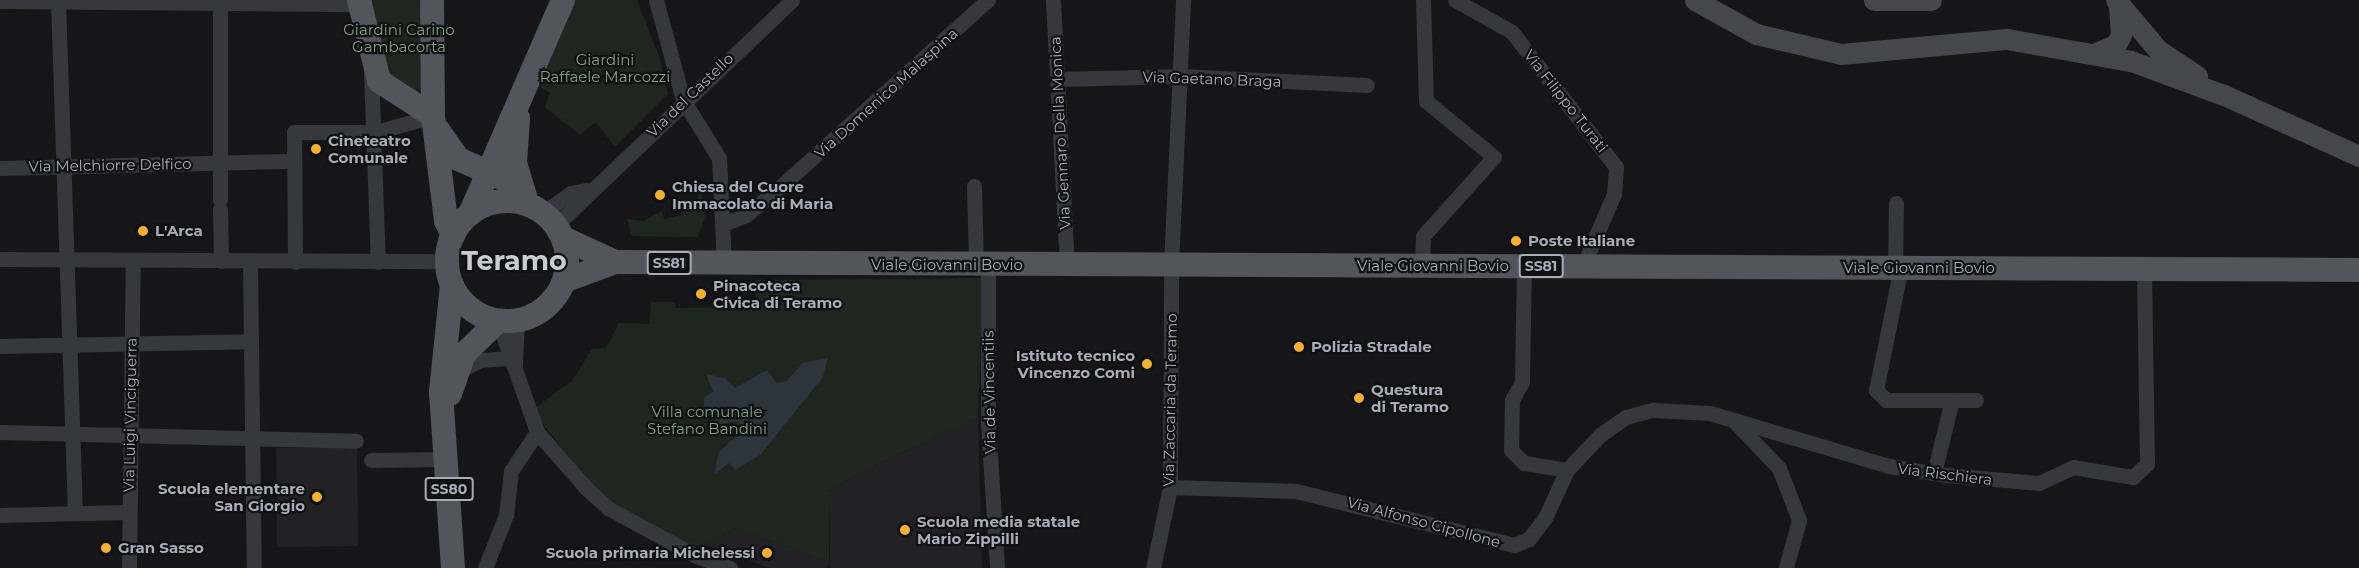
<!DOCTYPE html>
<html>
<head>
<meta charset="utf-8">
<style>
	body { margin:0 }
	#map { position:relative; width:2359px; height:568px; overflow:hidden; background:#161618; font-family:Montserrat,sans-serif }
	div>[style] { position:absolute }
	.built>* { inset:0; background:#222225 }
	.green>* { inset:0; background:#1e261f }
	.water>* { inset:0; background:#2c353c }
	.street>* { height:15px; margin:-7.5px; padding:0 7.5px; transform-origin:7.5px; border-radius:7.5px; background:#37383d }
	.secondary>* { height:21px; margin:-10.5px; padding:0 10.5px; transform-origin:10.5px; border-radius:10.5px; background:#45474d }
	.primary>* { height:24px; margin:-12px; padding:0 12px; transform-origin:12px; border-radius:12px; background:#53555c }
	.primary>.ring { margin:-12px; padding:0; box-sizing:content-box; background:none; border:24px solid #53555c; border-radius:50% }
	.dots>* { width:16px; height:16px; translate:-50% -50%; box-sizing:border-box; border:3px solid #111113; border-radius:50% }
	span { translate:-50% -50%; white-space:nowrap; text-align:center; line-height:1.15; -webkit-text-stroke:4.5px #111113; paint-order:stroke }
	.shield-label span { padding:2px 4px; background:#111113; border:2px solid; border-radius:4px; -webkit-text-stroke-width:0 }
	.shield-label { font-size:14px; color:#a8adb8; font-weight:700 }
	.park-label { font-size:15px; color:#7fa381 }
	.street-label { font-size:15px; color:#a8adb8 }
	.poi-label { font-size:15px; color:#a8adb8; font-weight:700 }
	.left { translate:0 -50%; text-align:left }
	.right { translate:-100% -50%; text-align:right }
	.town-label { font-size:27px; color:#c9ccd4; font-weight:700 }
</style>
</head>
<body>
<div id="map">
	<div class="built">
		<div style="clip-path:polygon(978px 418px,982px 568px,830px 568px,830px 562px,827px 568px,770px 568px,706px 545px,736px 528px,830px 562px,829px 492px,858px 473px)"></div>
		<div style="clip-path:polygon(357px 447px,358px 546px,277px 547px,276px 448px)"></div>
	</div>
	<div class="green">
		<div style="clip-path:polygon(360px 0,432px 0,423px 86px,410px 93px,392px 93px)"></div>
		<div style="clip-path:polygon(572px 0,637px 0,659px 56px,668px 94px,615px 147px,596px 122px,580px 135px,545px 107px,550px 93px,540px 87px)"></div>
		<div style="clip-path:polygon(701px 190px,705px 217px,698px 237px,632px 236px,627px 219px,643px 221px,662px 211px,664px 219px,681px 215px,679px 206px,695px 202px)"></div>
		<div style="clip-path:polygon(983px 278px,978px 418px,858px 473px,829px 492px,829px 562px,736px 528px,706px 545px,690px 545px,611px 501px,587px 480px,532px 410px,572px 381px,592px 349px,606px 348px,619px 323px,649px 324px,651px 302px,675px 302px,676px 308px,756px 307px,755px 280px)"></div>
	</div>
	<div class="water">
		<div style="clip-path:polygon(828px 358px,823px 377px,761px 454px,736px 470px,729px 463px,715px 474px,718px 453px,743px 430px,738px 421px,721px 424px,704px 411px,704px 398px,713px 392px,706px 374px,725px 378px,735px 388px,767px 370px,777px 383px,787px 381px,803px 363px)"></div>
	</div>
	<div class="street">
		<div style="left:656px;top:0;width:104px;rotate:74.9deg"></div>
		<div style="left:683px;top:100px;width:68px;rotate:58.2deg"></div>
		<div style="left:719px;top:158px;width:106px;rotate:87.3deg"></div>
		<div style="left:1053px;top:0;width:265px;rotate:87deg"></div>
		<div style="left:1455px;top:0;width:65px;rotate:29.3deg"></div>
		<div style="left:1512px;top:32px;width:170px;rotate:52.4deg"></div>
		<div style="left:1616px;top:167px;width:27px;rotate:94deg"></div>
		<div style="left:1614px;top:194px;width:78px;rotate:113.3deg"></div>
		<div style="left:0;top:1px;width:359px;rotate:0.5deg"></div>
		<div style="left:58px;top:1px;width:512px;rotate:88.1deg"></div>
		<div style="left:371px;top:73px;width:189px;rotate:87.9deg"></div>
		<div style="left:1057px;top:79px;width:124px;rotate:-1.4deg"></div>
		<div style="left:1181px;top:76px;width:186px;rotate:2.8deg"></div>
		<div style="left:0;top:168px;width:294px;rotate:-1.4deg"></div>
		<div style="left:974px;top:186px;width:79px;rotate:88.5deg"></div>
		<div style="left:220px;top:200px;width:200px;rotate:-90deg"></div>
		<div style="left:220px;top:209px;width:52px;rotate:88.9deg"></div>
		<div style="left:543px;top:213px;width:34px;rotate:-36deg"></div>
		<div style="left:571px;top:193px;width:16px;rotate:-11deg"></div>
		<div style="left:723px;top:224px;width:25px;rotate:-21deg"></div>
		<div style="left:746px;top:215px;width:44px;rotate:-39.5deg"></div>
		<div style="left:780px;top:187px;width:280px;rotate:-42deg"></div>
		<div style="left:556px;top:225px;width:326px;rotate:-43.6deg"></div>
		<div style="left:0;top:259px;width:447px;rotate:0.3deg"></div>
		<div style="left:250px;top:261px;width:307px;rotate:89.3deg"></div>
		<div style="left:295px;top:262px;width:130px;rotate:-90.4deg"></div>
		<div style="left:294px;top:132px;width:82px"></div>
		<div style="left:376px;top:132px;width:59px;rotate:-15.7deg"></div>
		<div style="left:988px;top:265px;width:158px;rotate:90deg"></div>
		<div style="left:988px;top:423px;width:145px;rotate:86.4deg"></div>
		<div style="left:1422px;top:266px;width:30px;rotate:-88deg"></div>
		<div style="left:1423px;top:236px;width:106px;rotate:-48.1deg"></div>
		<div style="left:1494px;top:157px;width:88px;rotate:-140.5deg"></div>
		<div style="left:1426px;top:101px;width:101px;rotate:-91.7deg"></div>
		<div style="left:1524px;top:266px;width:116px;rotate:91deg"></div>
		<div style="left:1522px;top:382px;width:21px;rotate:119deg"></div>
		<div style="left:1512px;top:400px;width:50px;rotate:91.1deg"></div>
		<div style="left:1511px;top:450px;width:18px;rotate:45deg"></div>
		<div style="left:1524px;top:463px;width:44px;rotate:9.2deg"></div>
		<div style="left:1901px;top:267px;width:126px;rotate:101.5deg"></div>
		<div style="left:1876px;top:390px;width:14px;rotate:45deg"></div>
		<div style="left:1886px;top:400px;width:90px"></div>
		<div style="left:1895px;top:268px;width:65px;rotate:-89.1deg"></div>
		<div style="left:498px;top:321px;width:118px;rotate:70.6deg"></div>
		<div style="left:537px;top:432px;width:74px;rotate:48.8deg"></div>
		<div style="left:586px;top:488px;width:30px;rotate:42deg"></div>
		<div style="left:608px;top:508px;width:100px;rotate:28.6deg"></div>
		<div style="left:696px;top:556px;width:36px;rotate:19deg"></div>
		<div style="left:0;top:346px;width:250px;rotate:-1.1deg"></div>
		<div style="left:515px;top:365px;width:45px;rotate:-87.5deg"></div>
		<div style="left:457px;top:372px;width:26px;rotate:-28deg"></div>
		<div style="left:480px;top:360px;width:27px;rotate:-4deg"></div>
		<div style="left:1735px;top:422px;width:64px;rotate:46.3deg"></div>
		<div style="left:1779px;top:468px;width:56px;rotate:69deg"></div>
		<div style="left:1799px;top:520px;width:50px;rotate:105.2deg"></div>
		<div style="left:0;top:432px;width:356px;rotate:1.4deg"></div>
		<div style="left:371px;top:460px;width:76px;rotate:-0.8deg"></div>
		<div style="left:1934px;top:473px;width:75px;rotate:-76.1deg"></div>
		<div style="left:1170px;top:487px;width:126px;rotate:1.8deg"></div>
		<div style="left:1296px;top:491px;width:225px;rotate:13.9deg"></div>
		<div style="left:1514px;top:545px;width:16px;rotate:-22deg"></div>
		<div style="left:1529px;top:539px;width:26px;rotate:-53deg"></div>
		<div style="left:1545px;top:518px;width:53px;rotate:-65.4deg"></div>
		<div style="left:1567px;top:470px;width:48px;rotate:-46.7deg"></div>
		<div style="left:1600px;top:435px;width:32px;rotate:-35deg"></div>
		<div style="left:1626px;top:417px;width:28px;rotate:-15deg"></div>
		<div style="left:1653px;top:410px;width:57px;rotate:3deg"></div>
		<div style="left:1710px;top:413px;width:187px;rotate:16.5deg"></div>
		<div style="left:1889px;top:466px;width:58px;rotate:9deg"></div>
		<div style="left:1946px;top:475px;width:93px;rotate:4.9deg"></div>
		<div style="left:2039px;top:483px;width:38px;rotate:-25deg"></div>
		<div style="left:2073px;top:467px;width:61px;rotate:9.5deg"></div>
		<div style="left:2133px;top:477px;width:19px;rotate:-43deg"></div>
		<div style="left:2147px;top:464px;width:195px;rotate:-90.9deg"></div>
		<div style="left:0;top:515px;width:128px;rotate:-1.3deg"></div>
		<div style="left:129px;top:568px;width:307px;rotate:-89.3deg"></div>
		<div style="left:485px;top:568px;width:57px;rotate:-68.4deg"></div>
		<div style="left:506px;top:515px;width:44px;rotate:-83.5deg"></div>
		<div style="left:511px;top:471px;width:47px;rotate:-56.3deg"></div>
		<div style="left:1153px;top:568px;width:83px;rotate:-78.1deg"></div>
		<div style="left:1170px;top:487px;width:221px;rotate:-89.7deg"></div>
		<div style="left:1171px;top:266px;width:266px;rotate:-87.4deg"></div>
	</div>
	<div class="secondary">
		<div style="left:1695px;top:0;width:70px;rotate:29.1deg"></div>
		<div style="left:1756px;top:34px;width:87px;rotate:13.2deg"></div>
		<div style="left:1841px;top:54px;width:167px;rotate:-5.2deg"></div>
		<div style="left:2007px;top:39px;width:126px;rotate:10.1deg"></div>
		<div style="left:2131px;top:61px;width:99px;rotate:20.1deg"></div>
		<div style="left:2224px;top:95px;width:148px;rotate:24.3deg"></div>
		<div style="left:1874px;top:0;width:57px"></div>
		<div style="left:2116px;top:0;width:65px;rotate:50deg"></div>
		<div style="left:2158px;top:50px;width:47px;rotate:33.7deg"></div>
		<div style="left:2094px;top:54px;width:24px;rotate:-24deg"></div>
		<div style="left:2116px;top:44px;width:10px;rotate:-61deg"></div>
		<div style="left:2121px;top:35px;width:29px;rotate:-94deg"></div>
	</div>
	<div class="primary">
		<div style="left:359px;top:0;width:83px;rotate:76.1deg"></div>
		<div style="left:379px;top:81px;width:64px;rotate:32.9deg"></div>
		<div style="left:432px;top:0;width:116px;rotate:89.5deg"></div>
		<div style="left:433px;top:116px;width:106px;rotate:82.9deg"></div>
		<div style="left:446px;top:221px;width:16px;rotate:63deg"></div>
		<div style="left:518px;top:118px;width:45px;rotate:93.8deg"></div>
		<div style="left:515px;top:163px;width:34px;rotate:73deg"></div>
		<div style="left:438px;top:130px;width:35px;rotate:55deg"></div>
		<div style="left:458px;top:159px;width:68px;rotate:23.5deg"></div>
		<div class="ring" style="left:447px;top:201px;width:96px;height:96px"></div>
		<div style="left:470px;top:214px;width:233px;rotate:-66.5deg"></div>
		<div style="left:563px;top:238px;width:57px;rotate:24.8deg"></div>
		<div style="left:564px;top:281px;width:54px;rotate:-20.4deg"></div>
		<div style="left:615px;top:262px;width:1744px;rotate:0.26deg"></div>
		<div style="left:452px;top:285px;width:108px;rotate:95.9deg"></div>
		<div style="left:441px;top:392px;width:176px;rotate:86.1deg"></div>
		<div style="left:450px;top:394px;width:42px;rotate:-70.7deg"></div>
		<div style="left:464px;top:354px;width:47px;rotate:-44.1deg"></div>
	</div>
	<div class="dots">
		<div style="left:316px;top:149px;background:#f2b134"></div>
		<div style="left:660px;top:195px;background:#f2b134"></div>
		<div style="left:143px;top:231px;background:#f2b134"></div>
		<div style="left:1516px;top:241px;background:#f2b134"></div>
		<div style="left:701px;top:294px;background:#f2b134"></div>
		<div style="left:1299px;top:347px;background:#f2b134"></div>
		<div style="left:1147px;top:364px;background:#f2b134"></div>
		<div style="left:1359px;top:398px;background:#f2b134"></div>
		<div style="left:317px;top:497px;background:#f2b134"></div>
		<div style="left:905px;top:530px;background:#f2b134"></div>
		<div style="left:106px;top:548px;background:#f2b134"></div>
		<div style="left:767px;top:553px;background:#f2b134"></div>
	</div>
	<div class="shield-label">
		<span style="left:669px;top:263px">SS81</span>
		<span style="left:1541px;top:266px">SS81</span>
		<span style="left:449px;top:489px">SS80</span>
	</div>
	<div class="park-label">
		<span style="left:399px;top:38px">Giardini Carino<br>Gambacorta</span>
		<span style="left:605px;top:68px">Giardini<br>Raffaele Marcozzi</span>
		<span style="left:707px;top:420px">Villa comunale<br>Stefano Bandini</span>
	</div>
	<div class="street-label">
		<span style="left:1212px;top:79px;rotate:2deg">Via Gaetano Braga</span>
		<span style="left:886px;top:93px;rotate:-42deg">Via Domenico Malaspina</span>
		<span style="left:690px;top:95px;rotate:-44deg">Via del Castello</span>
		<span style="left:1566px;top:101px;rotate:52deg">Via Filippo Turati</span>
		<span style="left:1060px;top:133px;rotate:-93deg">Via Gennaro Della Monica</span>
		<span style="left:110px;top:165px;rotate:-1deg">Via Melchiorre Delfico</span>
		<span style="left:947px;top:265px">Viale Giovanni Bovio</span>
		<span style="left:1433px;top:266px">Viale Giovanni Bovio</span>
		<span style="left:1919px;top:268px">Viale Giovanni Bovio</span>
		<span style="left:989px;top:392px;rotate:-91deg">Via de Vincentiis</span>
		<span style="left:1170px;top:400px;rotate:-89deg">Via Zaccaria da Teramo</span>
		<span style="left:130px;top:415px;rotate:-89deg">Via Luigi Vinciguerra</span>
		<span style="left:1945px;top:474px;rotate:7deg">Via Rischiera</span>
		<span style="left:1424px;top:522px;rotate:15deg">Via Alfonso Cipollone</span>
	</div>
	<div class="poi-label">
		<span class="left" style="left:328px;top:149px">Cineteatro<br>Comunale</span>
		<span class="left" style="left:672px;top:195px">Chiesa del Cuore<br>Immacolato di Maria</span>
		<span class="left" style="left:155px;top:231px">L'Arca</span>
		<span class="left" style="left:1528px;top:241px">Poste Italiane</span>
		<span class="left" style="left:713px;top:294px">Pinacoteca<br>Civica di Teramo</span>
		<span class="left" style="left:1311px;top:347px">Polizia Stradale</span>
		<span class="right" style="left:1135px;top:364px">Istituto tecnico<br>Vincenzo Comi</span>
		<span class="left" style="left:1371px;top:398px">Questura<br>di Teramo</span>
		<span class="right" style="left:305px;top:497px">Scuola elementare<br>San Giorgio</span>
		<span class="left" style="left:917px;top:530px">Scuola media statale<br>Mario Zippilli</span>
		<span class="left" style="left:118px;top:548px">Gran Sasso</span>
		<span class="right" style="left:755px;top:553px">Scuola primaria Michelessi</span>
	</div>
	<div class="town-label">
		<span style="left:514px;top:261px">Teramo</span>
	</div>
</div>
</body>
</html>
